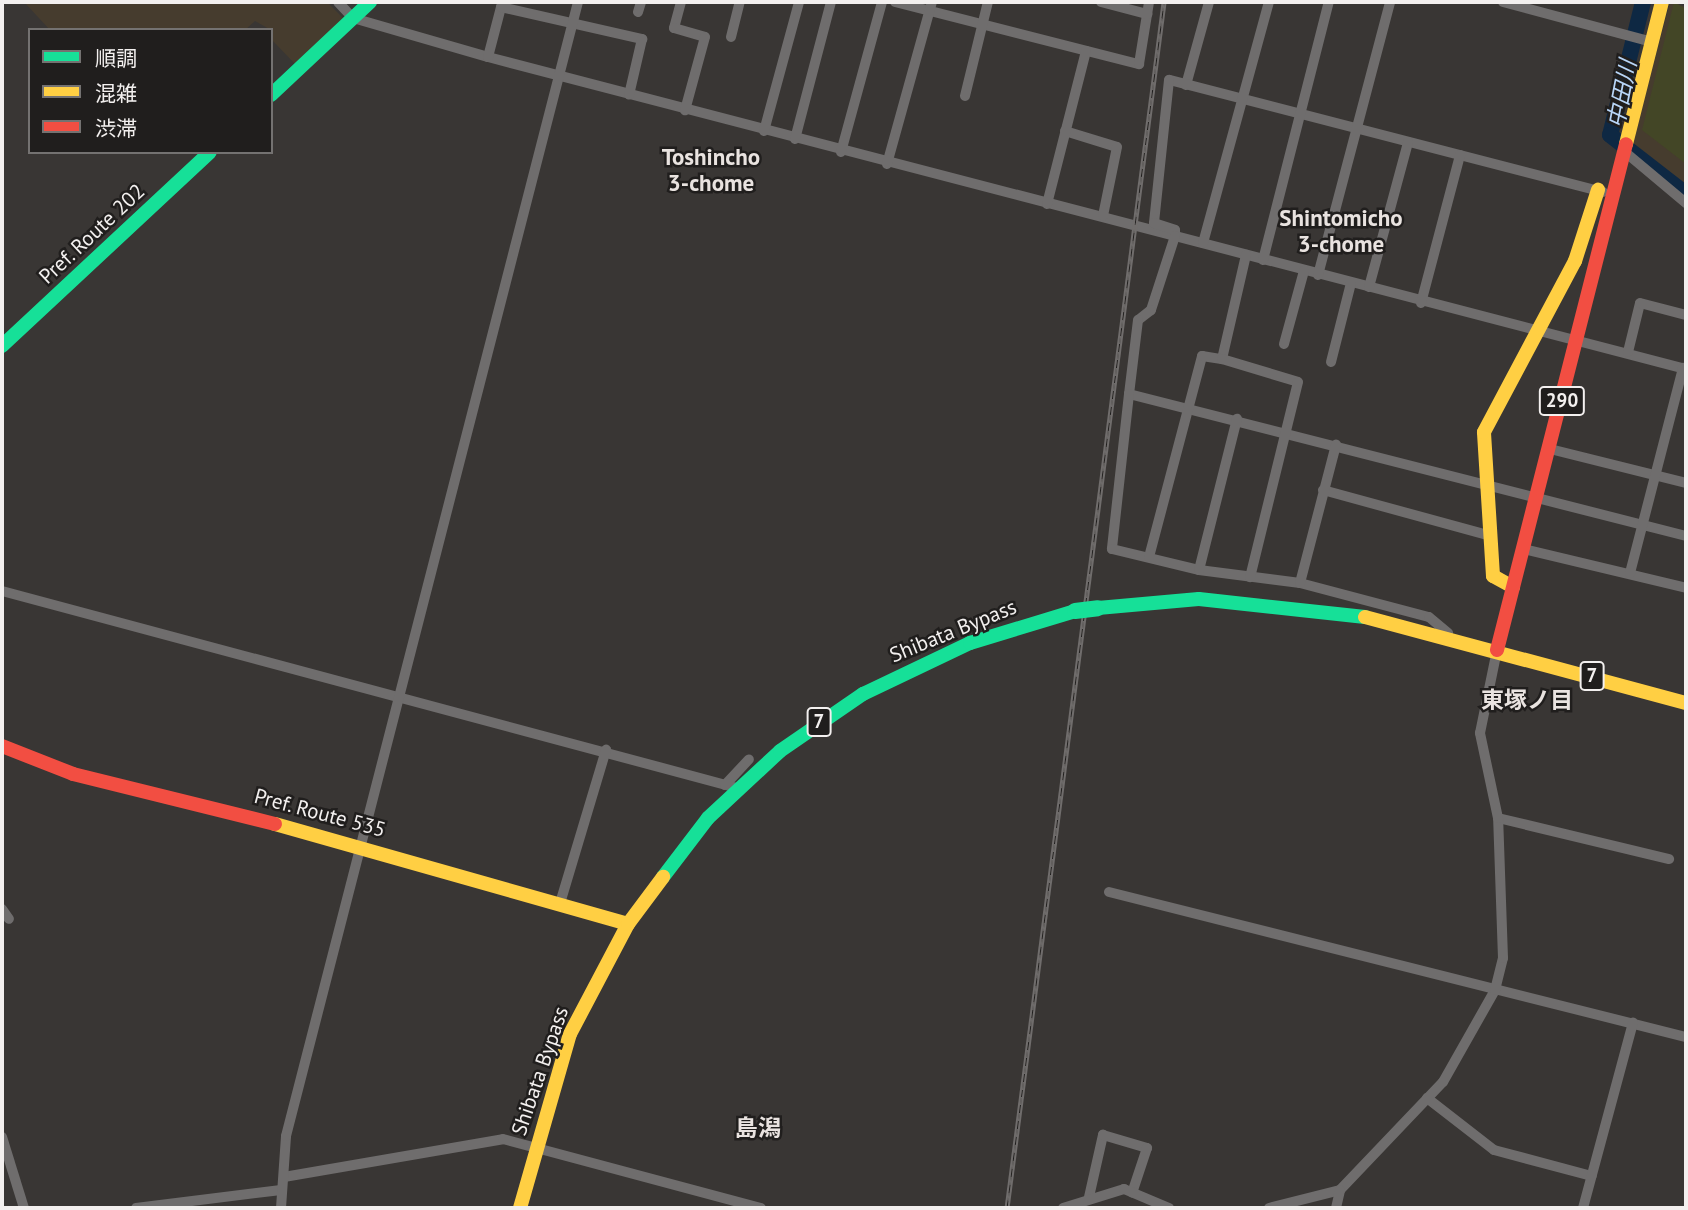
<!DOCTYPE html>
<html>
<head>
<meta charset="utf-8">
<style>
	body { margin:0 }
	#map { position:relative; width:1688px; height:1210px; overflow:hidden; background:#393634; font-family:"PT Sans","Noto Sans JP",sans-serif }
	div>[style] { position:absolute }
	.education>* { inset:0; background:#463c2e }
	.green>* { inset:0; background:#434626 }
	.river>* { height:16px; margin:-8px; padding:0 8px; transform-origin:8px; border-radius:8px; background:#0e2843 }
	.street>* { height:10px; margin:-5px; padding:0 5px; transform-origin:5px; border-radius:5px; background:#6f6d6d }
	.fast>* { height:14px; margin:-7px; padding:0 7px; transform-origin:7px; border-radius:7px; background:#16e098 }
	.slow>* { height:14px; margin:-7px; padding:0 7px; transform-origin:7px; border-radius:7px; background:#ffcf43 }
	.jam>* { height:14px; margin:-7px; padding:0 7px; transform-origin:7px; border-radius:7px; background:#f24e42 }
	.rail>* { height:5px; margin-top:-2.5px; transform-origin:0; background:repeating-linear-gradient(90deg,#201e1d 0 8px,#706d6c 0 16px); box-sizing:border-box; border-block:2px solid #706d6c }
	.fast-bridge>* { height:16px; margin:-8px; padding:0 8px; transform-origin:8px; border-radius:8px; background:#16e098 }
	span { translate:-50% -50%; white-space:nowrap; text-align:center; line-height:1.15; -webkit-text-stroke:5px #201e1d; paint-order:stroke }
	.shield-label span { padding:2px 5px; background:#201e1d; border:2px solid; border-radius:5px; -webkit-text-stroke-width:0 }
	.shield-label { font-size:19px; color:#f3f0ef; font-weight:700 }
	.street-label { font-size:21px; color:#f3f0ef }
	.water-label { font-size:23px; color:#b8d6f8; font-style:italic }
	.neighbourhood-label { font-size:23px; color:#e9e3e0; font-weight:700 }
	.frame { position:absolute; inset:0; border:4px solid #f3f0ef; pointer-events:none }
	.legend { position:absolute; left:28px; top:28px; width:245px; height:126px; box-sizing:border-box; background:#201e1d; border:2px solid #747271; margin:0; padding:9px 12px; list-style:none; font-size:21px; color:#f3f0ef }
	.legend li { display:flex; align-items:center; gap:14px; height:35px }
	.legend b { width:35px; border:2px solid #747271 }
</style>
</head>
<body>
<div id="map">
	<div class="education">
		<div style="clip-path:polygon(24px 2px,327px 2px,343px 18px,295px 64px,271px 39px,271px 30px,255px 21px,245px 30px,50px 30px)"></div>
		<div style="clip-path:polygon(1670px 2px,1686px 7px,1686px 185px,1632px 144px)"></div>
	</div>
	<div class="green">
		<div style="clip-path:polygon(1674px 2px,1686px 9px,1686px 164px,1642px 130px)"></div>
	</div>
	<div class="river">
		<div style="left:1643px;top:2px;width:137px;rotate:103.9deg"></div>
		<div style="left:1610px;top:135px;width:96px;rotate:37.8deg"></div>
	</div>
	<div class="street">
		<div style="left:338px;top:2px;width:22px;rotate:47deg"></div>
		<div style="left:353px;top:18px;width:141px;rotate:16.1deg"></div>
		<div style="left:488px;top:57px;width:1238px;rotate:14.6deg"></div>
		<div style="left:681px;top:2px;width:27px;rotate:105deg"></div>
		<div style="left:674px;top:28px;width:32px;rotate:16deg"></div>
		<div style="left:705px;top:37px;width:76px;rotate:105.3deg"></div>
		<div style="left:895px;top:2px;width:252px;rotate:14.3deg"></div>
		<div style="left:1139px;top:64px;width:63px;rotate:-80.8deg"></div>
		<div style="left:1101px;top:2px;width:48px;rotate:14.6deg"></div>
		<div style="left:1503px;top:2px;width:154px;rotate:15deg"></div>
		<div style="left:638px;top:12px;width:10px;rotate:-73deg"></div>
		<div style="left:731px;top:37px;width:36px;rotate:-76deg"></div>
		<div style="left:488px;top:57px;width:52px;rotate:-75.4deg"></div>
		<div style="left:501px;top:7px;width:145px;rotate:12.8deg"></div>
		<div style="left:642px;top:39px;width:57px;rotate:103.1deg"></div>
		<div style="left:1186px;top:85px;width:86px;rotate:-74.5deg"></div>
		<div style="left:965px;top:96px;width:97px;rotate:-76.3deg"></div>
		<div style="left:764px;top:131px;width:134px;rotate:-74.8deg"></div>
		<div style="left:1065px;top:131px;width:54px;rotate:17.1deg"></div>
		<div style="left:1117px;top:147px;width:70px;rotate:101.5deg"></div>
		<div style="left:795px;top:139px;width:142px;rotate:-75.3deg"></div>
		<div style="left:841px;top:152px;width:156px;rotate:-74.7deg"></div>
		<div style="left:1625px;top:152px;width:80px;rotate:39.9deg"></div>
		<div style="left:887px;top:164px;width:168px;rotate:-74.5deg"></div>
		<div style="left:1603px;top:192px;width:448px;rotate:-165.5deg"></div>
		<div style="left:1169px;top:80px;width:144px;rotate:96deg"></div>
		<div style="left:1154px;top:223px;width:22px;rotate:18deg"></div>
		<div style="left:1175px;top:230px;width:6px;rotate:90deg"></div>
		<div style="left:1175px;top:236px;width:78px;rotate:108deg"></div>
		<div style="left:1151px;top:310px;width:16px;rotate:142deg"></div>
		<div style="left:1138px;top:320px;width:75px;rotate:96.9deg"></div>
		<div style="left:1129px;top:394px;width:575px;rotate:14.3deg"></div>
		<div style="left:1047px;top:204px;width:158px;rotate:-75.7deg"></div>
		<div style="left:1203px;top:243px;width:250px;rotate:-74.7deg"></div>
		<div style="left:1263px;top:260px;width:266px;rotate:-75.7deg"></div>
		<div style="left:1318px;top:275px;width:282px;rotate:-75.2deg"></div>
		<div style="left:1369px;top:287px;width:150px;rotate:-74.9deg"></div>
		<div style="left:1421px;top:303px;width:153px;rotate:-75.2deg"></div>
		<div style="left:1284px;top:344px;width:76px;rotate:-74.7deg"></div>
		<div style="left:1628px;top:352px;width:50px;rotate:-76.2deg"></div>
		<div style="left:1640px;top:303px;width:48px;rotate:14.6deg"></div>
		<div style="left:1222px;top:359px;width:107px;rotate:-77deg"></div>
		<div style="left:1331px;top:362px;width:81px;rotate:-75.8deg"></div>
		<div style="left:1129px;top:394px;width:156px;rotate:96.3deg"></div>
		<div style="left:1112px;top:549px;width:89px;rotate:13.6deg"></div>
		<div style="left:1199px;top:570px;width:102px;rotate:7.3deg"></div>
		<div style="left:1300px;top:583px;width:133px;rotate:14.8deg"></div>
		<div style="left:1429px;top:617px;width:25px;rotate:40deg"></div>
		<div style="left:1550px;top:449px;width:140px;rotate:14deg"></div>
		<div style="left:1323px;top:490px;width:171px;rotate:15.3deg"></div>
		<div style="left:1524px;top:549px;width:167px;rotate:13.5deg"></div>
		<div style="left:1149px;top:557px;width:208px;rotate:-75.2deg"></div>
		<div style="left:1202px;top:356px;width:20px;rotate:9deg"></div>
		<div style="left:1222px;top:359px;width:79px;rotate:16.8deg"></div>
		<div style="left:1298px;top:382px;width:201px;rotate:103.8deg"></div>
		<div style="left:1199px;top:570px;width:156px;rotate:-75.9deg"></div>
		<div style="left:1630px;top:573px;width:212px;rotate:-75.5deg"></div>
		<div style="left:1300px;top:583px;width:143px;rotate:-75.4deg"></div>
		<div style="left:2px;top:591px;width:761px;rotate:15deg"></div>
		<div style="left:725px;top:785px;width:35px;rotate:-47deg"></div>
		<div style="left:1498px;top:818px;width:176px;rotate:13.5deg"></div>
		<div style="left:1109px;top:892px;width:595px;rotate:14.11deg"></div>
		<div style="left:561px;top:900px;width:157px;rotate:-73.3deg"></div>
		<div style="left:2px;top:909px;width:12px;rotate:55deg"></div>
		<div style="left:1427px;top:1098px;width:85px;rotate:37.8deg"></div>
		<div style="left:1494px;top:1150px;width:101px;rotate:14.9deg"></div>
		<div style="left:2px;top:1137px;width:74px;rotate:72.8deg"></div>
		<div style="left:284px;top:1177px;width:222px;rotate:-9.8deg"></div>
		<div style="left:503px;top:1139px;width:267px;rotate:15deg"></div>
		<div style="left:1089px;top:1197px;width:64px;rotate:-77.3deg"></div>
		<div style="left:1103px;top:1135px;width:46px;rotate:16.5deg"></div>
		<div style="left:1147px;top:1148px;width:47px;rotate:108.4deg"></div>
		<div style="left:136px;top:1208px;width:146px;rotate:-7.1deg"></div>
		<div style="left:281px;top:1208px;width:72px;rotate:-86deg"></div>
		<div style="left:286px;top:1136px;width:1171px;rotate:-75.56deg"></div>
		<div style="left:1063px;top:1208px;width:64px;rotate:-17.3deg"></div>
		<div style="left:1124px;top:1189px;width:49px;rotate:22.9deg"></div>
		<div style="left:1269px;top:1208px;width:73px;rotate:-14.2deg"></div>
		<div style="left:1340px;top:1190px;width:149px;rotate:-46.4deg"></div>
		<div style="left:1443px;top:1082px;width:106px;rotate:-60.5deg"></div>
		<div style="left:1495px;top:990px;width:33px;rotate:-76deg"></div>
		<div style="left:1503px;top:958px;width:140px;rotate:-92deg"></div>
		<div style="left:1498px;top:818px;width:87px;rotate:-102deg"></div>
		<div style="left:1480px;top:733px;width:85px;rotate:-78.4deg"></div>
		<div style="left:1336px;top:1208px;width:18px;rotate:-77deg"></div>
		<div style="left:1583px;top:1208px;width:192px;rotate:-74.9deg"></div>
	</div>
	<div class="fast">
		<div style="left:271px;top:95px;width:136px;rotate:-43.2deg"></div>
		<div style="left:2px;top:346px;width:284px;rotate:-43deg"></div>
		<div style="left:1098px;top:608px;width:101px;rotate:-5.1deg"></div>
		<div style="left:1199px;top:599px;width:167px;rotate:6.2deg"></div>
		<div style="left:663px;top:877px;width:74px;rotate:-52.7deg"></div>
		<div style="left:708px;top:818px;width:98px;rotate:-42.9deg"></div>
		<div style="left:780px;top:751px;width:101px;rotate:-34.5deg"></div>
		<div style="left:863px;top:694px;width:119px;rotate:-25.5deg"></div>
		<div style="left:970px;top:643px;width:110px;rotate:-16.9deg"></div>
	</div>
	<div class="slow">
		<div style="left:1626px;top:144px;width:146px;rotate:-75.8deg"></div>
		<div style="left:1513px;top:587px;width:23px;rotate:-151deg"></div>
		<div style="left:1493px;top:576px;width:144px;rotate:-93.6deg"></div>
		<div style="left:1484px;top:432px;width:194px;rotate:-62deg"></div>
		<div style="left:1575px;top:261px;width:75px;rotate:-72.1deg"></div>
		<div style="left:1365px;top:617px;width:332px;rotate:15deg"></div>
		<div style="left:275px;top:824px;width:367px;rotate:15.8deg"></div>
		<div style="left:520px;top:1208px;width:181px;rotate:-74deg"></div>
		<div style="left:570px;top:1034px;width:124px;rotate:-62.2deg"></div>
		<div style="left:628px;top:924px;width:59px;rotate:-53.3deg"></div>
	</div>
	<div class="jam">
		<div style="left:1497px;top:650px;width:522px;rotate:-75.7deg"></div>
		<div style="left:2px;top:746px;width:76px;rotate:21.5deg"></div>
		<div style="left:73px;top:774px;width:208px;rotate:13.9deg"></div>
	</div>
	<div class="rail">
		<div style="left:1007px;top:1208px;width:1216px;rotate:-82.58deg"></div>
	</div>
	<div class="fast-bridge">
		<div style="left:1075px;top:611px;width:23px;rotate:-7deg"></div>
	</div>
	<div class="shield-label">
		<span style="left:1562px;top:401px">290</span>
		<span style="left:1592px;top:676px">7</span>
		<span style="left:819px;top:722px">7</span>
	</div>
	<div class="street-label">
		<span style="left:92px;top:234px;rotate:-43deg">Pref. Route 202</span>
		<span style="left:953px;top:631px;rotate:-22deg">Shibata Bypass</span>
		<span style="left:320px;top:813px;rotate:15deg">Pref. Route 535</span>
		<span style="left:540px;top:1071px;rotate:-71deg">Shibata Bypass</span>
	</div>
	<div class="water-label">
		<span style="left:1622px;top:94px;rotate:-79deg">中田川</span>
	</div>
	<div class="neighbourhood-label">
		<span style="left:711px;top:170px">Toshincho<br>3-chome</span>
		<span style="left:1341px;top:231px">Shintomicho<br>3-chome</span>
		<span style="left:1527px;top:700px">東塚ノ目</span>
		<span style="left:758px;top:1128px">島潟</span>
	</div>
	<div class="frame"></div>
	<ul class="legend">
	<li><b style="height:9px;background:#16e098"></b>順調</li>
	<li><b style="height:9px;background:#ffcf43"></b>混雑</li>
	<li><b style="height:9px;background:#f24e42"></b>渋滞</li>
	</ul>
</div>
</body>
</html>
